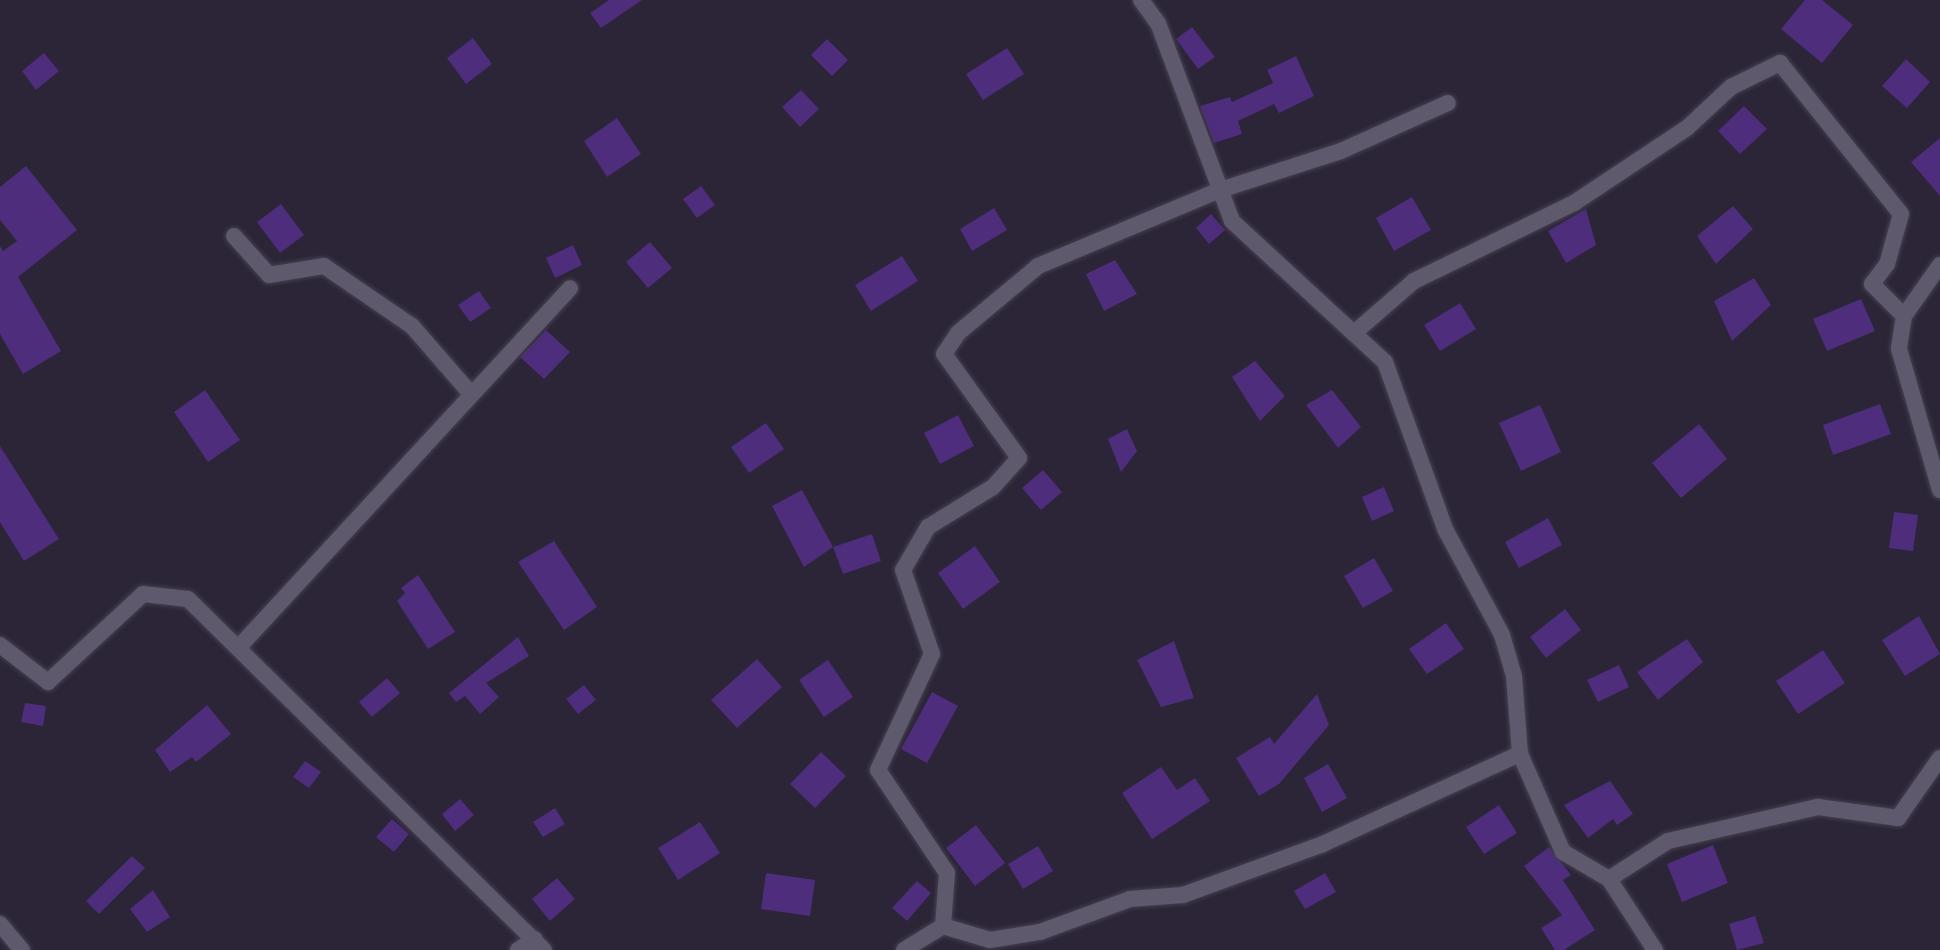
<!DOCTYPE html>
<html>
<head>
<meta charset="utf-8">
<style>
	body { margin:0 }
	#map { position:relative; width:1940px; height:950px; overflow:hidden; background:#2b2537; font-family:"Roboto Condensed",sans-serif }
	div>[style] { position:absolute }
	.building>* { inset:0; background:#4d2d7c }
	.roads { filter:drop-shadow(0 0 2px #45404f) drop-shadow(0 0 2px #45404f) }
	.minor>* { height:16px; margin:-8px; padding:0 8px; transform-origin:8px; border-radius:8px; background:#5f596e }
	span { translate:-50% -50%; white-space:nowrap; text-align:center; line-height:1.15; -webkit-text-stroke:4.5px #121018; paint-order:stroke }
</style>
</head>
<body>
<div id="map">
	<div class="building">
		<div style="clip-path:polygon(609px 0,642px 0,601px 28px,590px 13px)"></div>
		<div style="clip-path:polygon(1805px 0,1822px 0,1853px 25px,1822px 63px,1781px 29px)"></div>
		<div style="clip-path:polygon(1192px 27px,1215px 57px,1198px 69px,1176px 39px)"></div>
		<div style="clip-path:polygon(473px 38px,492px 64px,466px 84px,447px 58px)"></div>
		<div style="clip-path:polygon(827px 39px,848px 60px,832px 76px,811px 55px)"></div>
		<div style="clip-path:polygon(1007px 48px,1024px 74px,983px 100px,966px 74px)"></div>
		<div style="clip-path:polygon(44px 53px,59px 71px,36px 90px,22px 71px)"></div>
		<div style="clip-path:polygon(1296px 56px,1314px 96px,1279px 113px,1274px 104px,1238px 121px,1242px 134px,1214px 143px,1200px 106px,1230px 97px,1232px 102px,1273px 83px,1267px 70px)"></div>
		<div style="clip-path:polygon(1906px 59px,1930px 82px,1907px 108px,1882px 86px)"></div>
		<div style="clip-path:polygon(801px 90px,819px 109px,800px 127px,782px 107px)"></div>
		<div style="clip-path:polygon(1744px 106px,1767px 129px,1740px 154px,1718px 131px)"></div>
		<div style="clip-path:polygon(617px 118px,641px 154px,607px 177px,584px 141px)"></div>
		<div style="clip-path:polygon(1940px 138px,1940px 196px,1911px 162px)"></div>
		<div style="clip-path:polygon(26px 166px,77px 230px,18px 277px,61px 351px,23px 374px,0 334px,0 246px,3px 251px,17px 241px,0 220px,0 187px)"></div>
		<div style="clip-path:polygon(701px 186px,715px 205px,697px 218px,683px 199px)"></div>
		<div style="clip-path:polygon(1412px 197px,1431px 230px,1394px 251px,1376px 218px)"></div>
		<div style="clip-path:polygon(281px 204px,304px 235px,280px 253px,257px 222px)"></div>
		<div style="clip-path:polygon(1733px 206px,1753px 229px,1716px 264px,1697px 236px)"></div>
		<div style="clip-path:polygon(994px 208px,1007px 230px,972px 251px,960px 229px)"></div>
		<div style="clip-path:polygon(1586px 209px,1596px 245px,1566px 263px,1548px 231px)"></div>
		<div style="clip-path:polygon(1211px 214px,1225px 230px,1209px 244px,1196px 228px)"></div>
		<div style="clip-path:polygon(650px 242px,672px 268px,648px 288px,626px 262px)"></div>
		<div style="clip-path:polygon(573px 245px,582px 265px,555px 278px,546px 258px)"></div>
		<div style="clip-path:polygon(902px 256px,918px 281px,871px 311px,855px 285px)"></div>
		<div style="clip-path:polygon(1115px 260px,1137px 294px,1104px 311px,1086px 274px)"></div>
		<div style="clip-path:polygon(1754px 278px,1771px 305px,1732px 341px,1714px 301px)"></div>
		<div style="clip-path:polygon(479px 291px,491px 308px,470px 322px,458px 305px)"></div>
		<div style="clip-path:polygon(1861px 299px,1875px 331px,1827px 351px,1813px 319px)"></div>
		<div style="clip-path:polygon(1460px 303px,1476px 329px,1440px 351px,1424px 325px)"></div>
		<div style="clip-path:polygon(546px 330px,570px 352px,544px 379px,520px 357px)"></div>
		<div style="clip-path:polygon(1255px 361px,1285px 396px,1260px 421px,1232px 377px)"></div>
		<div style="clip-path:polygon(205px 390px,240px 440px,208px 462px,174px 412px)"></div>
		<div style="clip-path:polygon(1332px 390px,1361px 427px,1338px 448px,1306px 405px)"></div>
		<div style="clip-path:polygon(1880px 404px,1891px 434px,1833px 455px,1823px 425px)"></div>
		<div style="clip-path:polygon(1540px 405px,1561px 452px,1521px 471px,1499px 423px)"></div>
		<div style="clip-path:polygon(958px 415px,974px 446px,940px 464px,924px 433px)"></div>
		<div style="clip-path:polygon(766px 423px,784px 449px,749px 473px,731px 447px)"></div>
		<div style="clip-path:polygon(1699px 424px,1727px 459px,1681px 498px,1652px 463px)"></div>
		<div style="clip-path:polygon(1127px 429px,1137px 451px,1121px 472px,1108px 439px)"></div>
		<div style="clip-path:polygon(0 446px,59px 539px,24px 561px,0 522px)"></div>
		<div style="clip-path:polygon(1043px 470px,1062px 492px,1041px 510px,1022px 488px)"></div>
		<div style="clip-path:polygon(1384px 487px,1394px 511px,1372px 521px,1362px 497px)"></div>
		<div style="clip-path:polygon(802px 490px,833px 547px,804px 567px,772px 506px)"></div>
		<div style="clip-path:polygon(1894px 512px,1918px 515px,1913px 551px,1889px 548px)"></div>
		<div style="clip-path:polygon(1548px 518px,1562px 545px,1519px 568px,1505px 542px)"></div>
		<div style="clip-path:polygon(872px 534px,881px 561px,843px 574px,833px 547px)"></div>
		<div style="clip-path:polygon(554px 541px,597px 607px,564px 630px,518px 562px)"></div>
		<div style="clip-path:polygon(975px 546px,1000px 582px,963px 609px,938px 573px)"></div>
		<div style="clip-path:polygon(1374px 558px,1393px 591px,1363px 608px,1344px 576px)"></div>
		<div style="clip-path:polygon(418px 575px,455px 632px,428px 649px,397px 601px,405px 593px,401px 588px)"></div>
		<div style="clip-path:polygon(1565px 609px,1581px 630px,1546px 658px,1530px 637px)"></div>
		<div style="clip-path:polygon(1919px 616px,1940px 654px,1905px 676px,1882px 640px)"></div>
		<div style="clip-path:polygon(1446px 623px,1464px 649px,1427px 674px,1409px 649px)"></div>
		<div style="clip-path:polygon(518px 637px,529px 656px,486px 683px,499px 697px,480px 714px,465px 696px,456px 702px,449px 693px)"></div>
		<div style="clip-path:polygon(1687px 639px,1703px 662px,1658px 700px,1637px 672px)"></div>
		<div style="clip-path:polygon(1174px 641px,1194px 698px,1161px 707px,1137px 660px)"></div>
		<div style="clip-path:polygon(1823px 650px,1845px 683px,1798px 714px,1776px 681px)"></div>
		<div style="clip-path:polygon(757px 659px,782px 687px,737px 728px,711px 700px)"></div>
		<div style="clip-path:polygon(828px 660px,853px 697px,824px 717px,799px 680px)"></div>
		<div style="clip-path:polygon(1619px 665px,1629px 687px,1598px 702px,1587px 680px)"></div>
		<div style="clip-path:polygon(387px 678px,400px 693px,372px 717px,359px 702px)"></div>
		<div style="clip-path:polygon(584px 685px,596px 700px,578px 714px,566px 699px)"></div>
		<div style="clip-path:polygon(932px 692px,958px 706px,927px 763px,901px 749px)"></div>
		<div style="clip-path:polygon(1317px 694px,1329px 725px,1279px 784px,1259px 796px,1236px 758px,1270px 737px,1274px 744px)"></div>
		<div style="clip-path:polygon(25px 703px,46px 706px,43px 726px,21px 722px)"></div>
		<div style="clip-path:polygon(207px 705px,231px 734px,196px 762px,192px 757px,170px 772px,155px 750px)"></div>
		<div style="clip-path:polygon(821px 752px,846px 776px,815px 808px,790px 784px)"></div>
		<div style="clip-path:polygon(305px 761px,321px 772px,309px 788px,293px 777px)"></div>
		<div style="clip-path:polygon(1328px 764px,1347px 798px,1322px 812px,1304px 778px)"></div>
		<div style="clip-path:polygon(1161px 767px,1177px 790px,1195px 778px,1210px 801px,1152px 839px,1122px 793px)"></div>
		<div style="clip-path:polygon(1610px 781px,1633px 814px,1617px 825px,1613px 819px,1588px 838px,1564px 805px)"></div>
		<div style="clip-path:polygon(460px 799px,474px 815px,455px 831px,442px 814px)"></div>
		<div style="clip-path:polygon(1499px 805px,1517px 833px,1484px 854px,1466px 827px)"></div>
		<div style="clip-path:polygon(555px 808px,565px 824px,543px 837px,533px 822px)"></div>
		<div style="clip-path:polygon(392px 819px,409px 834px,394px 852px,376px 837px)"></div>
		<div style="clip-path:polygon(700px 822px,720px 853px,678px 880px,658px 848px)"></div>
		<div style="clip-path:polygon(976px 825px,1005px 863px,975px 886px,946px 848px)"></div>
		<div style="clip-path:polygon(1713px 845px,1728px 883px,1682px 902px,1667px 864px)"></div>
		<div style="clip-path:polygon(1038px 846px,1053px 871px,1023px 889px,1008px 864px)"></div>
		<div style="clip-path:polygon(1549px 847px,1571px 875px,1563px 880px,1595px 930px,1564px 950px,1555px 950px,1541px 928px,1562px 915px,1524px 866px)"></div>
		<div style="clip-path:polygon(132px 856px,145px 868px,99px 914px,86px 901px)"></div>
		<div style="clip-path:polygon(766px 873px,815px 880px,810px 916px,761px 909px)"></div>
		<div style="clip-path:polygon(1325px 873px,1336px 892px,1305px 909px,1294px 891px)"></div>
		<div style="clip-path:polygon(557px 878px,575px 899px,550px 921px,532px 899px)"></div>
		<div style="clip-path:polygon(917px 881px,931px 893px,907px 921px,892px 908px)"></div>
		<div style="clip-path:polygon(153px 890px,170px 917px,147px 932px,130px 909px)"></div>
		<div style="clip-path:polygon(1755px 916px,1764px 943px,1737px 950px,1729px 924px)"></div>
	</div>
	<div class="roads">
		<div class="minor">
			<div style="left:1141px;top:0;width:29px;rotate:54deg"></div>
			<div style="left:1158px;top:23px;width:211px;rotate:69.5deg"></div>
			<div style="left:1232px;top:221px;width:208px;rotate:42.7deg"></div>
			<div style="left:1385px;top:362px;width:177px;rotate:70.2deg"></div>
			<div style="left:1445px;top:529px;width:120px;rotate:61.7deg"></div>
			<div style="left:1502px;top:635px;width:43px;rotate:73.7deg"></div>
			<div style="left:1514px;top:676px;width:78px;rotate:85.6deg"></div>
			<div style="left:1520px;top:754px;width:107px;rotate:66.3deg"></div>
			<div style="left:1563px;top:852px;width:53px;rotate:30.4deg"></div>
			<div style="left:1609px;top:879px;width:85px;rotate:57.1deg"></div>
			<div style="left:234px;top:236px;width:52px;rotate:48.1deg"></div>
			<div style="left:269px;top:275px;width:56px;rotate:-9.3deg"></div>
			<div style="left:324px;top:266px;width:107px;rotate:34.3deg"></div>
			<div style="left:412px;top:326px;width:89px;rotate:49.1deg"></div>
			<div style="left:1940px;top:265px;width:62px;rotate:125.2deg"></div>
			<div style="left:1904px;top:316px;width:33px;rotate:99deg"></div>
			<div style="left:1899px;top:349px;width:147px;rotate:73.8deg"></div>
			<div style="left:1354px;top:333px;width:79px;rotate:-40.9deg"></div>
			<div style="left:1414px;top:281px;width:178px;rotate:-26deg"></div>
			<div style="left:1574px;top:203px;width:136px;rotate:-33.6deg"></div>
			<div style="left:1687px;top:128px;width:60px;rotate:-43deg"></div>
			<div style="left:1731px;top:87px;width:55px;rotate:-26.1deg"></div>
			<div style="left:1780px;top:63px;width:193px;rotate:51.3deg"></div>
			<div style="left:1901px;top:214px;width:52px;rotate:105.6deg"></div>
			<div style="left:1887px;top:264px;width:25px;rotate:127deg"></div>
			<div style="left:1872px;top:284px;width:45px;rotate:45deg"></div>
			<div style="left:0;top:645px;width:61px;rotate:37.6deg"></div>
			<div style="left:48px;top:682px;width:129px;rotate:-42.8deg"></div>
			<div style="left:143px;top:594px;width:45px;rotate:6.3deg"></div>
			<div style="left:188px;top:599px;width:500px;rotate:44.6deg"></div>
			<div style="left:239px;top:647px;width:488px;rotate:-47.3deg"></div>
			<div style="left:1609px;top:879px;width:70px;rotate:-32.8deg"></div>
			<div style="left:1668px;top:841px;width:154px;rotate:-12.8deg"></div>
			<div style="left:1818px;top:807px;width:81px;rotate:7.8deg"></div>
			<div style="left:1898px;top:818px;width:73px;rotate:-55deg"></div>
			<div style="left:0;top:924px;width:34px;rotate:50deg"></div>
			<div style="left:943px;top:926px;width:53px;rotate:-85.7deg"></div>
			<div style="left:947px;top:873px;width:124px;rotate:-123.8deg"></div>
			<div style="left:878px;top:770px;width:128px;rotate:-65deg"></div>
			<div style="left:932px;top:654px;width:89px;rotate:-109deg"></div>
			<div style="left:903px;top:570px;width:50px;rotate:-59.8deg"></div>
			<div style="left:928px;top:527px;width:76px;rotate:-31.6deg"></div>
			<div style="left:993px;top:487px;width:39px;rotate:-48deg"></div>
			<div style="left:1019px;top:458px;width:128px;rotate:-125.8deg"></div>
			<div style="left:944px;top:354px;width:25px;rotate:-56deg"></div>
			<div style="left:958px;top:333px;width:104px;rotate:-39.9deg"></div>
			<div style="left:1038px;top:266px;width:194px;rotate:-22.7deg"></div>
			<div style="left:1217px;top:191px;width:130px;rotate:-17.9deg"></div>
			<div style="left:1341px;top:151px;width:117px;rotate:-24.2deg"></div>
			<div style="left:518px;top:950px;width:20px;rotate:-33deg"></div>
			<div style="left:904px;top:950px;width:46px;rotate:-31.6deg"></div>
			<div style="left:943px;top:926px;width:49px;rotate:16.6deg"></div>
			<div style="left:990px;top:940px;width:51px;rotate:-9.1deg"></div>
			<div style="left:1040px;top:932px;width:96px;rotate:-20.1deg"></div>
			<div style="left:1130px;top:899px;width:53px;rotate:-4.3deg"></div>
			<div style="left:1183px;top:895px;width:149px;rotate:-20deg"></div>
			<div style="left:1323px;top:844px;width:217px;rotate:-24.6deg"></div>
		</div>
	</div>
</div>
</body>
</html>
